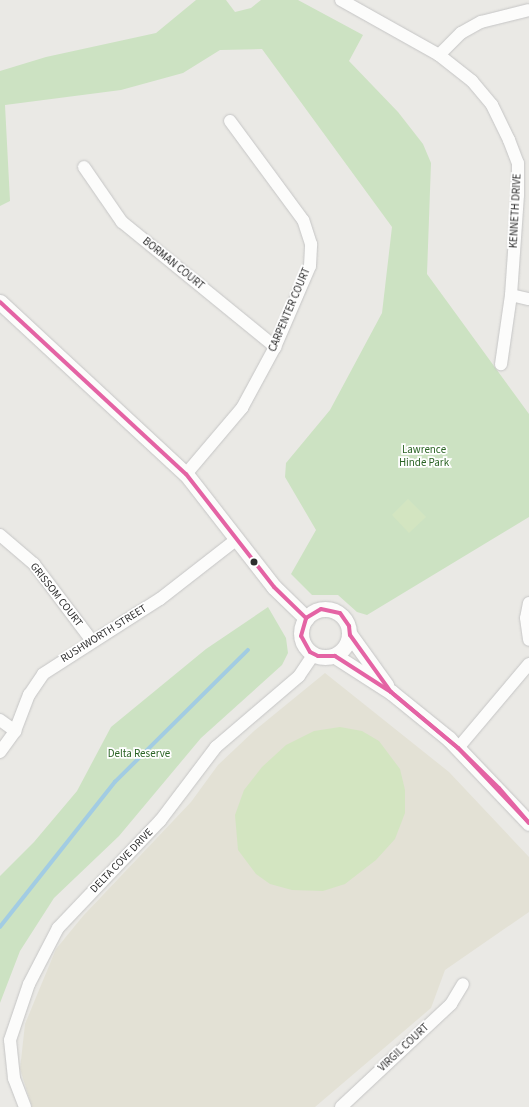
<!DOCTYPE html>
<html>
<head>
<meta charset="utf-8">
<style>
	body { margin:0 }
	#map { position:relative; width:529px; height:1107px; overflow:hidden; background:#eae9e5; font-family:"Source Sans 3",sans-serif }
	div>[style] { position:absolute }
	.education>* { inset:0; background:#e3e1d5 }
	.green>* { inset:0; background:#cce2c2 }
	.pitch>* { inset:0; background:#d3e5c1 }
	.stream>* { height:3.5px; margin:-1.75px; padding:0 1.75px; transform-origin:1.75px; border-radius:1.75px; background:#a2cce3 }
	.roads { filter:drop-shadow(0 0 1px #c5c5c5) drop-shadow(0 0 1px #c5c5c5) }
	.minor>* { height:12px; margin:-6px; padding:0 6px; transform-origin:6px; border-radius:6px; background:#fcfcfb }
	.tertiary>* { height:15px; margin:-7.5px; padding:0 7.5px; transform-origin:7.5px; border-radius:7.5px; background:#fcfcfb }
	.tertiary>.ring { margin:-7.5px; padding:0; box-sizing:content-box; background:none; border:15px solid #fcfcfb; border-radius:50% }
	.bus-1>* { height:4px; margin:-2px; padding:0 2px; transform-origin:2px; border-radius:2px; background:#e463a4 }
	.dots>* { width:11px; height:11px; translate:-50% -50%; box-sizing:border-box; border:2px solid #fff; border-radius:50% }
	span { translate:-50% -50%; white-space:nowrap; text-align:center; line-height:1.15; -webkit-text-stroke:3.5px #fff; paint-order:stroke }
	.street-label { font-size:11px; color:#2e2e2e }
	.park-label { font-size:11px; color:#2b6425 }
</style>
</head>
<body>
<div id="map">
	<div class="education">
		<div style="clip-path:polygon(325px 673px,449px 772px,529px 857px,529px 912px,445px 970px,431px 1008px,315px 1107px,32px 1107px,20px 1069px,25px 1024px,56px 949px,83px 916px,191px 802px,218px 765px,254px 731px)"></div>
	</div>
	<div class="green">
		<div style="clip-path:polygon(196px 0,226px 0,235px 12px,251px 8px,261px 0,298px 0,363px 35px,349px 61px,398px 112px,423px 144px,431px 163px,427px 274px,529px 414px,529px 517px,367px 615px,357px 612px,338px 595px,312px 595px,291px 574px,316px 530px,285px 477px,286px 463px,330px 410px,382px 313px,392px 227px,262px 49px,220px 50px,183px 73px,121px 90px,5px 105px,10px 201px,0 206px,0 71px,46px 57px,156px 33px)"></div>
		<div style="clip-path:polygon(268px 607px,286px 638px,288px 653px,282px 665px,201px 738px,119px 836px,54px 898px,20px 951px,0 1003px,0 876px,34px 842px,77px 791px,111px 727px,206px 649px)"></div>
	</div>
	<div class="pitch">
		<div style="clip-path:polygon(408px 499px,426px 517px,409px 533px,392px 515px)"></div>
		<div style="clip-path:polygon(340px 727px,362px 731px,379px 741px,400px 769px,405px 790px,405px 813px,395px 839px,376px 860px,345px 884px,323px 891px,292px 890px,270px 884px,256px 874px,238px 850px,235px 815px,244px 790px,262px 767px,286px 745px,314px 731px)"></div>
	</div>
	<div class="stream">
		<div style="left:0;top:927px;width:185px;rotate:-51.6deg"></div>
		<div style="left:115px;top:782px;width:187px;rotate:-44.8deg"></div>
	</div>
	<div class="roads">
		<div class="minor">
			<div style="left:341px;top:0;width:112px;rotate:29.3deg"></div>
			<div style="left:439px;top:55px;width:42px;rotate:38.2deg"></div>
			<div style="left:472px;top:81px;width:31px;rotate:50deg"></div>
			<div style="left:492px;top:105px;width:39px;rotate:64deg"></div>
			<div style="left:509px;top:140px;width:25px;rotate:69deg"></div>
			<div style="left:518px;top:163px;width:32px;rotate:90deg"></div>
			<div style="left:518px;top:195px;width:100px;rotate:94deg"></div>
			<div style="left:511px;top:295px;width:70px;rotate:98.2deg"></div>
			<div style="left:439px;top:55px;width:31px;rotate:-45deg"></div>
			<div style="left:461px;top:33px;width:23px;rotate:-29deg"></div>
			<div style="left:481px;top:22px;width:49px;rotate:-14deg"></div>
			<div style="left:84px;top:167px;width:67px;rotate:55.4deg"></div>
			<div style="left:122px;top:222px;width:198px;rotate:39.2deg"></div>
			<div style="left:511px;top:295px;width:18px;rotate:13deg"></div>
			<div style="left:186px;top:474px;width:87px;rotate:-49.7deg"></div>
			<div style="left:242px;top:408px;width:69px;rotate:-61.6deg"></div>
			<div style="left:275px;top:347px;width:88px;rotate:-66.6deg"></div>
			<div style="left:310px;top:266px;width:22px;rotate:-87deg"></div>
			<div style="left:311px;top:244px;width:25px;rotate:-108deg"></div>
			<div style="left:303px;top:220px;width:123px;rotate:-126.4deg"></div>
			<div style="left:0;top:535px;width:45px;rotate:40.5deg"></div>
			<div style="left:34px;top:564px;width:96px;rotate:53deg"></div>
			<div style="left:529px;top:603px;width:15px;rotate:101deg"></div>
			<div style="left:526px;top:618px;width:22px;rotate:82deg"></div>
			<div style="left:0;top:720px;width:19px;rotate:36deg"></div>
			<div style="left:458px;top:748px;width:110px;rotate:-49.8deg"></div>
			<div style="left:0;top:752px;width:26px;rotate:-54deg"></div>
			<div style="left:15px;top:731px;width:39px;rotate:-69deg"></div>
			<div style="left:29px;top:695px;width:25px;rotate:-56deg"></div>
			<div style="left:43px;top:674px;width:139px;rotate:-32.7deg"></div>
			<div style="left:160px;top:599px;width:98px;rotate:-37.9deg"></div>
			<div style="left:25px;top:1107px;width:31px;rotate:-111deg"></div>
			<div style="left:14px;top:1078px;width:38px;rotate:-96deg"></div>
			<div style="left:10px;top:1040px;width:59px;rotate:-71.3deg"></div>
			<div style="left:29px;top:984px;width:63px;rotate:-62.6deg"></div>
			<div style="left:58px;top:928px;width:148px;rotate:-46.4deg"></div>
			<div style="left:160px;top:821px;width:93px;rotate:-52.9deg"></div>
			<div style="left:216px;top:747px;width:109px;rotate:-40.5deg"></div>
			<div style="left:299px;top:676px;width:27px;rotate:-56deg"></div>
			<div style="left:341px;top:1107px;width:151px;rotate:-43.1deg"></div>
			<div style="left:451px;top:1004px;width:23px;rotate:-59deg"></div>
		</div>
		<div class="tertiary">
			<div style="left:0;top:302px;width:253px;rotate:42.8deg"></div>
			<div style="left:186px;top:474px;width:143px;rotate:52.1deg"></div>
			<div style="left:274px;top:587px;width:45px;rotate:44.1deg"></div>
			<div class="ring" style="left:301px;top:609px;width:33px;height:33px"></div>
			<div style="left:350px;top:635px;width:62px;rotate:54.2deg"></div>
			<div style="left:335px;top:656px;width:67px;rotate:32.7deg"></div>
			<div style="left:391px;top:692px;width:75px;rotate:39deg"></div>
			<div style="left:449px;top:739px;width:116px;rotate:46.4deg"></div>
		</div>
	</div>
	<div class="bus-1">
		<div style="left:0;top:302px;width:253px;rotate:42.8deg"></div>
		<div style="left:186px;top:474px;width:143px;rotate:52.1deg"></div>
		<div style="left:274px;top:587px;width:45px;rotate:44.1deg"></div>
		<div style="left:321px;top:609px;width:19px;rotate:12deg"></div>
		<div style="left:340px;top:613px;width:16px;rotate:55deg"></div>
		<div style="left:349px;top:626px;width:9px;rotate:84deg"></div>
		<div style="left:350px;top:635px;width:70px;rotate:54.3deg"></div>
		<div style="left:391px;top:692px;width:67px;rotate:-147.3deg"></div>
		<div style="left:335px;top:656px;width:17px;rotate:180deg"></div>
		<div style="left:318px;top:656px;width:9px;rotate:-153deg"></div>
		<div style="left:310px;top:652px;width:18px;rotate:-119deg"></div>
		<div style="left:301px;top:636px;width:19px;rotate:-74deg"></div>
		<div style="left:306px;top:618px;width:17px;rotate:-31deg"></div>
		<div style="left:391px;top:692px;width:87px;rotate:39.9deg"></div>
		<div style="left:391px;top:692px;width:87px;rotate:39.9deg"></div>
		<div style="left:458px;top:748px;width:57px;rotate:44.3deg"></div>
		<div style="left:499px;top:788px;width:46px;rotate:49.4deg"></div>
		<div style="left:529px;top:823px;width:103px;rotate:-133.4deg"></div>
	</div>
	<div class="dots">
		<div style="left:254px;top:562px;background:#2e2e2e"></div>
	</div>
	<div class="street-label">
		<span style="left:516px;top:211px;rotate:-87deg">KENNETH DRIVE</span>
		<span style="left:173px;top:264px;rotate:39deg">BORMAN COURT</span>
		<span style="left:290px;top:310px;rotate:-67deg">CARPENTER COURT</span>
		<span style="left:56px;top:595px;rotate:52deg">GRISSOM COURT</span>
		<span style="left:104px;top:634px;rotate:-32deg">RUSHWORTH STREET</span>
		<span style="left:122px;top:861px;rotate:-46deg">DELTA COVE DRIVE</span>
		<span style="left:404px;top:1048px;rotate:-43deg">VIRGIL COURT</span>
	</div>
	<div class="park-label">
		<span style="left:424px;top:457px">Lawrence<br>Hinde Park</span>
		<span style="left:139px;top:754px">Delta Reserve</span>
	</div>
</div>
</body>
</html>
